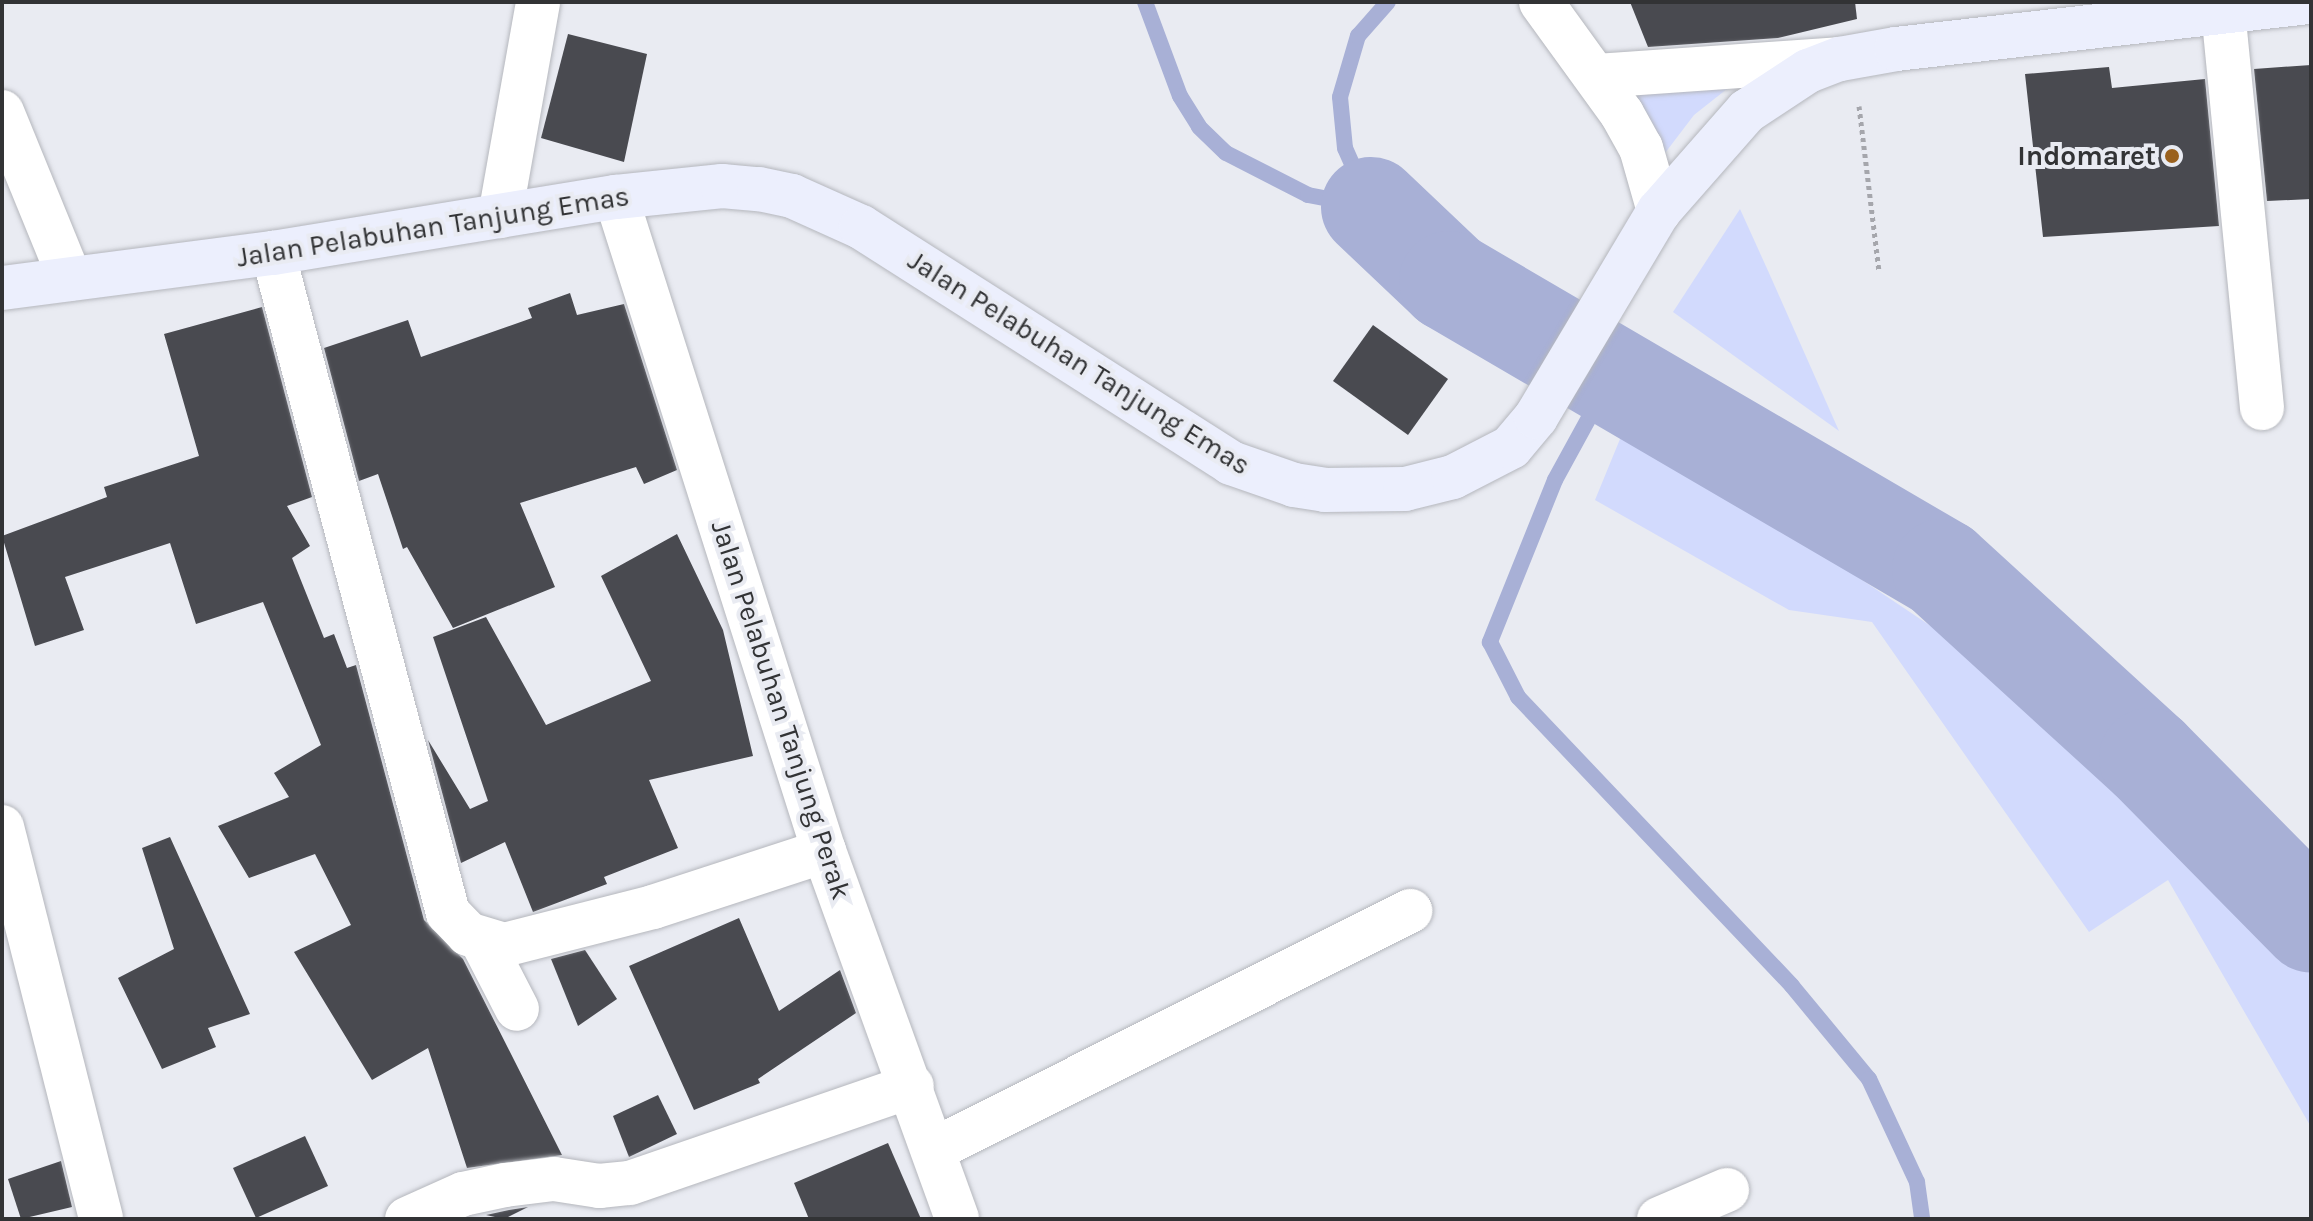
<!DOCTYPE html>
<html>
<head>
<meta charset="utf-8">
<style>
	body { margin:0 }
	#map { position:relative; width:2313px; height:1221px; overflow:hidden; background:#e9ebf2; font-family:Karla,sans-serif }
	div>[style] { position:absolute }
	.green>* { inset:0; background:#d2dafd }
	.stream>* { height:16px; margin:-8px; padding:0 8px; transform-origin:8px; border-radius:8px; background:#a8b0d6 }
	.river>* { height:100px; margin:-50px; padding:0 50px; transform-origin:50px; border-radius:50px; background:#a8b0d6 }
	.building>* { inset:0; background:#494a50 }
	.path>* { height:5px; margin-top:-2.5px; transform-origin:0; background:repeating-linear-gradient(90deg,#a5a6ac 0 4px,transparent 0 8px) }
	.roads { filter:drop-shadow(0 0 2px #b5b7bd) drop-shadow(0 0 2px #b5b7bd) }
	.minor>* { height:44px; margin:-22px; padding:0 22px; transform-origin:22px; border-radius:22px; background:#fff }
	.tertiary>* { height:44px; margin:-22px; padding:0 22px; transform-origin:22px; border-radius:22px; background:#fff }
	.secondary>* { height:44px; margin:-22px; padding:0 22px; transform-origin:22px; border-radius:22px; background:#eceffd }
	.dots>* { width:22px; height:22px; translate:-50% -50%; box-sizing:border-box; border:4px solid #e9ebf2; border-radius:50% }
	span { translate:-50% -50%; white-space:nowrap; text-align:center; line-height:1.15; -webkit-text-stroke:8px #e9ebf2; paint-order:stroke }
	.poi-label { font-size:28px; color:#323335; font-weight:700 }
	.right { translate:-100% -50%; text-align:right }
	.street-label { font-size:28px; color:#323335 }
	.frame { position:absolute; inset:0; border:4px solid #323335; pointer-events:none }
</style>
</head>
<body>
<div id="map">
	<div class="green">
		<div style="clip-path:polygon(1737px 81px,1694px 115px,1662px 157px,1623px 89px)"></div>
		<div style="clip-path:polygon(1740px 209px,1769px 273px,1839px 431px,1673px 312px)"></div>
		<div style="clip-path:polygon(1627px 422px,1950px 639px,2311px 973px,2311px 1127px,2168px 880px,2089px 932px,1872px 622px,1789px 610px,1595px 500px)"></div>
	</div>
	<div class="stream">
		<div style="left:1145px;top:2px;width:100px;rotate:69.6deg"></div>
		<div style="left:1180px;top:96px;width:36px;rotate:58deg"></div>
		<div style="left:1199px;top:127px;width:37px;rotate:44deg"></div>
		<div style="left:1226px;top:153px;width:92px;rotate:27.1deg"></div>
		<div style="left:1308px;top:195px;width:64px;rotate:10.8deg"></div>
		<div style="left:1371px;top:207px;width:64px;rotate:-113.8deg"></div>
		<div style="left:1345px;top:148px;width:51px;rotate:-95.6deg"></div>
		<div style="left:1340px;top:97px;width:64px;rotate:-73.6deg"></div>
		<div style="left:1358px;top:36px;width:45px;rotate:-48.6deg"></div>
		<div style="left:1613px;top:374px;width:121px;rotate:118.7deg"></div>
		<div style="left:1555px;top:480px;width:175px;rotate:111.9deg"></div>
		<div style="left:1490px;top:642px;width:62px;rotate:63deg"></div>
		<div style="left:1518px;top:697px;width:398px;rotate:46.5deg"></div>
		<div style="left:1792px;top:986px;width:121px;rotate:50.4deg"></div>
		<div style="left:1869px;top:1079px;width:114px;rotate:65deg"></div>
		<div style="left:1917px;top:1182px;width:37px;rotate:82deg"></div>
	</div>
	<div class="river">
		<div style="left:1371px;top:207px;width:108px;rotate:43.5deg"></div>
		<div style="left:1449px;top:281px;width:571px;rotate:30.29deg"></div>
		<div style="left:1942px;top:569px;width:280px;rotate:42.4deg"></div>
		<div style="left:2149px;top:758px;width:231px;rotate:45.4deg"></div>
	</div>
	<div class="building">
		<div style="clip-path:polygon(1630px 2px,1855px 2px,1857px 19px,1778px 38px,1648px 47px)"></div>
		<div style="clip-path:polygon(568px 34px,647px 54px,624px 162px,541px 138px)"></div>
		<div style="clip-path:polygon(2311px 65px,2311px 199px,2267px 201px,2254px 69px)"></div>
		<div style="clip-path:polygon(2109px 67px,2112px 88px,2205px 79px,2219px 226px,2043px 237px,2025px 74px)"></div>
		<div style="clip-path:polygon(570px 293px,577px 315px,624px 304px,677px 470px,644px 484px,636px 467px,520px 503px,555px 587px,453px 628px,407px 547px,403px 549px,378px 474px,359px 481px,324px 348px,408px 320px,421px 357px,532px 318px,528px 308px)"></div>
		<div style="clip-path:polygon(262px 307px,312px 497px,287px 506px,310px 546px,292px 558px,324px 638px,334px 634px,347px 668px,356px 665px,424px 920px,463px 959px,562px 1155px,467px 1168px,428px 1048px,372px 1080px,294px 952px,351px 925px,315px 854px,249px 878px,218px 826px,289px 797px,274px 773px,321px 745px,263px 602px,196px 624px,170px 543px,65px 577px,84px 630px,35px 646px,2px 536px,107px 497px,104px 487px,199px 456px,164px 334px)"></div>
		<div style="clip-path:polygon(1373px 325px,1448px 379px,1408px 435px,1333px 381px)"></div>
		<div style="clip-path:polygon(677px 534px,723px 630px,753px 756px,649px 780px,678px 848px,604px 877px,607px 884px,533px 912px,505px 842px,461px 863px,428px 740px,470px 809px,488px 801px,433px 637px,486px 617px,546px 725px,651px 681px,601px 576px)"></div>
		<div style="clip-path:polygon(170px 837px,250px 1014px,208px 1028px,216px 1047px,162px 1069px,118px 978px,174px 949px,142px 848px)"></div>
		<div style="clip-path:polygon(739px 918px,779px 1011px,840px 970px,856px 1013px,758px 1079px,760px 1083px,694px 1110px,629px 966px)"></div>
		<div style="clip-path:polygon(585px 950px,617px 999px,578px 1026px,551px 959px)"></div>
		<div style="clip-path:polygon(658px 1095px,677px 1134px,629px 1157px,613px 1116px)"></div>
		<div style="clip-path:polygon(305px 1136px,328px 1186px,256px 1218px,233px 1168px)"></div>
		<div style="clip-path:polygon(888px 1143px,921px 1219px,809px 1219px,794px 1183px)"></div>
		<div style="clip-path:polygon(61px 1161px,72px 1207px,21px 1219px,8px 1179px)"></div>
		<div style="clip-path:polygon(528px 1207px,504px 1219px,486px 1215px,509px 1210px)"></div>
	</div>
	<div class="path">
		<div style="left:1859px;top:106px;width:166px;rotate:83.1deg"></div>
	</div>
	<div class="roads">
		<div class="minor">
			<div style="left:1541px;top:2px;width:138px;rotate:54.1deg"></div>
			<div style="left:1622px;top:114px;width:39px;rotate:61deg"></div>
			<div style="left:1641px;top:148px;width:66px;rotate:74.1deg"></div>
			<div style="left:2223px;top:10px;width:400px;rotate:84.4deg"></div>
			<div style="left:1597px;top:76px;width:242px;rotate:-4deg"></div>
			<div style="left:2px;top:112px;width:180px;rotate:67.8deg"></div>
			<div style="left:500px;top:216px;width:217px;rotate:-79.9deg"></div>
			<div style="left:273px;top:253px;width:683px;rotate:75.15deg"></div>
			<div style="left:448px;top:913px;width:29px;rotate:46deg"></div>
			<div style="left:468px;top:934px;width:38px;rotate:17deg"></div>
			<div style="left:504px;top:945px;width:154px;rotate:-14.3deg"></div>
			<div style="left:653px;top:907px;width:180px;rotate:-18.1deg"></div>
			<div style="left:2px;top:827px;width:404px;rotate:75.8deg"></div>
			<div style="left:483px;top:943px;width:74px;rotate:62.7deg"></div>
			<div style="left:933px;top:1150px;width:534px;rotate:-26.61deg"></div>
			<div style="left:407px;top:1219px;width:61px;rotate:-24.1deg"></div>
			<div style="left:463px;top:1194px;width:43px;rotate:-12.1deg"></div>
			<div style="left:505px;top:1185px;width:49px;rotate:-7deg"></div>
			<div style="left:554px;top:1179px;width:46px;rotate:8.8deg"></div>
			<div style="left:599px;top:1186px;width:31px;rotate:-6deg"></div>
			<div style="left:630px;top:1183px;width:298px;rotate:-19deg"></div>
			<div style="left:1659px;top:1219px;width:74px;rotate:-23.1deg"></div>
		</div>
		<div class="tertiary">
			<div style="left:616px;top:197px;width:686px;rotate:72.36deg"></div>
			<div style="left:824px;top:851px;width:391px;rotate:70.1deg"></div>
		</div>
		<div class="secondary">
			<div style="left:2px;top:288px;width:273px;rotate:-7.4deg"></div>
			<div style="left:273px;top:253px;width:348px;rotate:-9.3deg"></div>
			<div style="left:616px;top:197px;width:107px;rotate:-5.9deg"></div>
			<div style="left:722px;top:186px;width:37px;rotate:5deg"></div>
			<div style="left:759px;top:189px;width:34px;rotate:12deg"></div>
			<div style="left:792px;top:196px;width:76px;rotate:24.2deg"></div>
			<div style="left:861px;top:227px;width:439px;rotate:32.5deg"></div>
			<div style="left:1231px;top:463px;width:67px;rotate:19.2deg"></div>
			<div style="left:1294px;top:485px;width:31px;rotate:9deg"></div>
			<div style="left:1325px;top:490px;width:80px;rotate:-0.7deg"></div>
			<div style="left:1405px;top:489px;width:49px;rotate:-14deg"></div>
			<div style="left:1453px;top:477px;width:65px;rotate:-27.3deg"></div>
			<div style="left:1511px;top:447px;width:39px;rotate:-50deg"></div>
			<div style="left:1536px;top:417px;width:240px;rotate:-59.2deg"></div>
			<div style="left:1659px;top:211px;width:133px;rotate:-48.7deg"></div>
			<div style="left:1747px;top:111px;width:73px;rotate:-33.3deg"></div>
			<div style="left:1808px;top:71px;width:34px;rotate:-21deg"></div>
			<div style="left:1840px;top:59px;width:57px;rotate:-10.1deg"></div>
			<div style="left:1896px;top:49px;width:416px;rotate:-6.5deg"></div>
		</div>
	</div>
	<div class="dots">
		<div style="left:2172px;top:156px;background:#9a611e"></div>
	</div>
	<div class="poi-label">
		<span class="right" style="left:2156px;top:156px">Indomaret</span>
	</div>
	<div class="street-label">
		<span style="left:433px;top:227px;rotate:-9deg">Jalan Pelabuhan Tanjung Emas</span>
		<span style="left:1079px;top:363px;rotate:32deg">Jalan Pelabuhan Tanjung Emas</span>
		<span style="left:781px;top:710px;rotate:72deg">Jalan Pelabuhan Tanjung Perak</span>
	</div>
	<div class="frame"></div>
</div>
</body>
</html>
